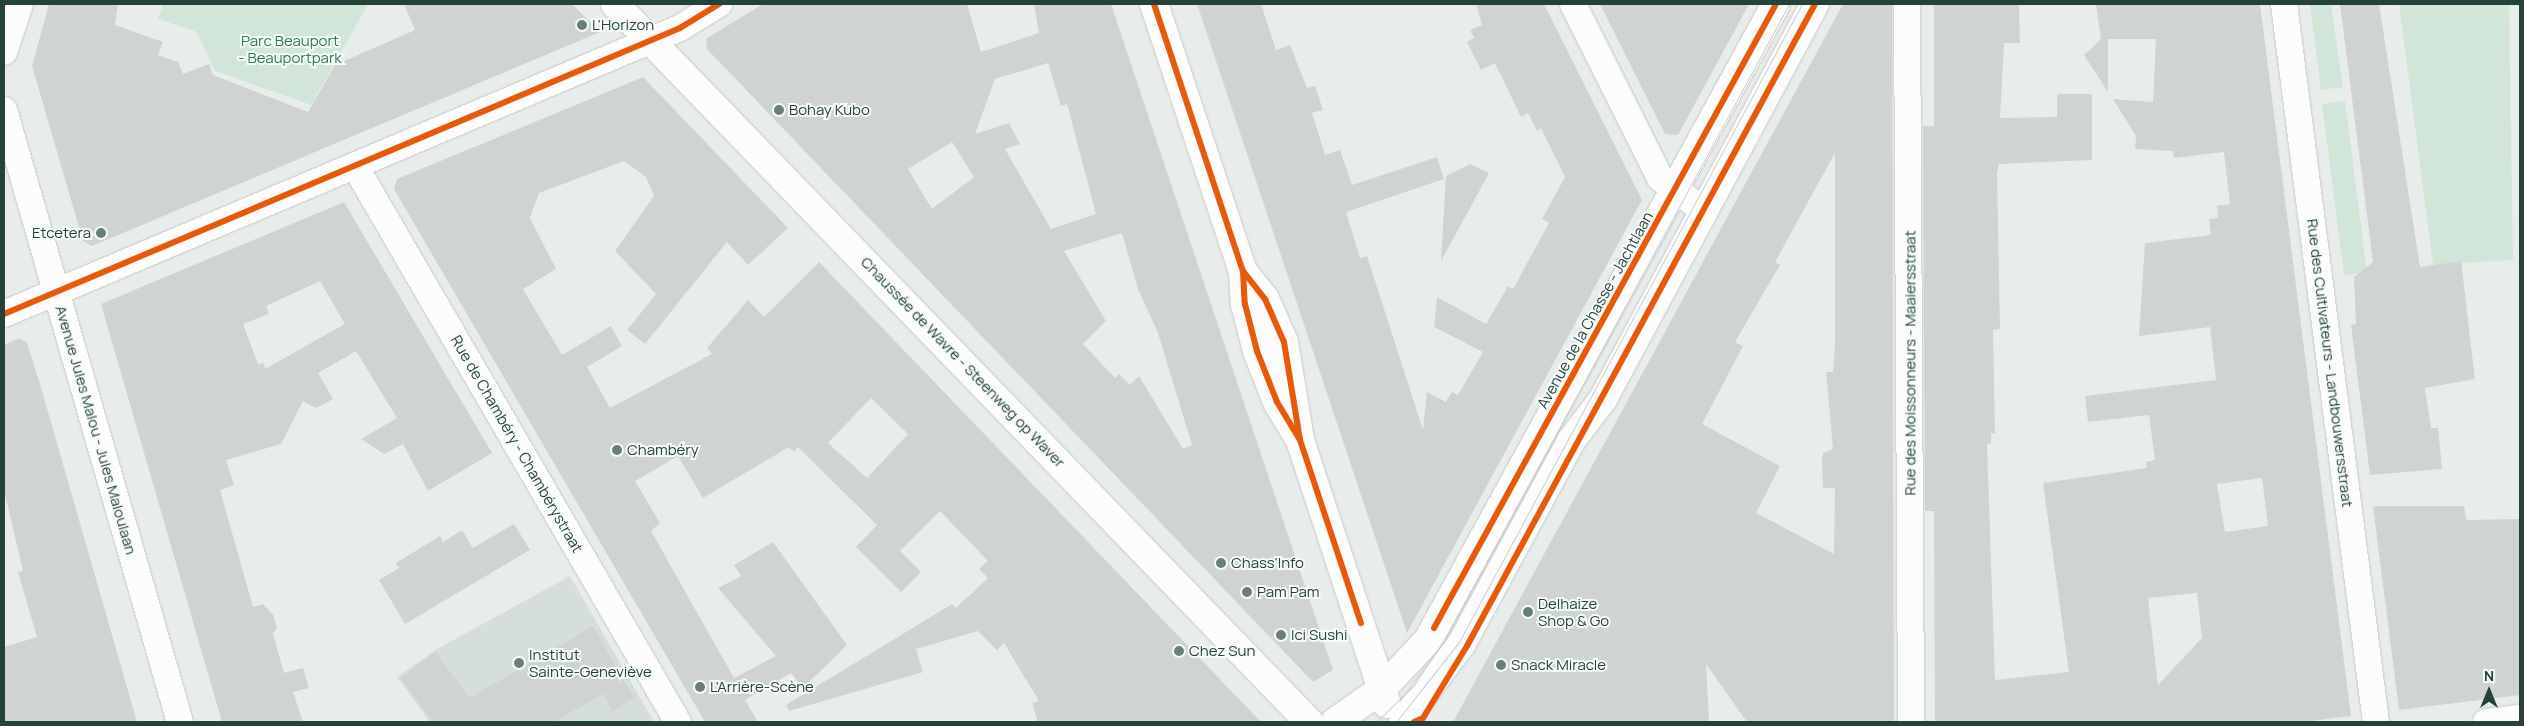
<!DOCTYPE html>
<html>
<head>
<meta charset="utf-8">
<style>
	body { margin:0 }
	#map { position:relative; width:2524px; height:726px; overflow:hidden; background:#e8edeb; font-family:Manrope,sans-serif }
	div>[style] { position:absolute }
	.built>* { inset:0; background:#d6dedb }
	.green>* { inset:0; background:#d1e6d8 }
	.building>* { inset:0; background:#cfd4d2 }
	.roads { filter:drop-shadow(0 0 1px #c5cac8) drop-shadow(0 0 1px #c5cac8) }
	.street>* { height:26px; margin:-13px; padding:0 13px; transform-origin:13px; border-radius:13px; background:#fcfcfc }
	.secondary>* { height:28px; margin:-14px; padding:0 14px; transform-origin:14px; border-radius:14px; background:#fcfcfc }
	.tram>* { height:1px; margin:-0.5px; padding:0 0.5px; transform-origin:0.5px; border-radius:0.5px; background:#c9cdcc }
	.cycleway>* { height:6px; margin:-3px; padding:0 3px; transform-origin:3px; border-radius:3px; background:#e8590c }
	.dots>* { width:14px; height:14px; translate:-50% -50%; box-sizing:border-box; border:2px solid #f7fbf9; border-radius:50% }
	span { translate:-50% -50%; white-space:nowrap; text-align:center; line-height:1.15; -webkit-text-stroke:4px #f7fbf9; paint-order:stroke }
	.poi-label { font-size:15px; color:#24423a }
	.left { translate:0 -50%; text-align:left }
	.right { translate:-100% -50%; text-align:right }
	.park-label { font-size:15px; color:#2d7a4b }
	.street-label { font-size:15px; color:#24423a }
	.frame { position:absolute; inset:0; border:5px solid #24423a; pointer-events:none }
	.north { position:absolute; left:2464px; top:666px; width:50px; height:50px; -webkit-text-stroke:4px #f7fbf9; paint-order:stroke; rotate:0deg; font-size:14px; font-weight:700; line-height:20px; text-align:center; color:#24423a }
	.north::after { content:''; display:block; margin:auto; width:18px; height:22px; background:#24423a; clip-path:polygon(50% 0,100% 100%,50% 72%,0 100%) }
</style>
</head>
<body>
<div id="map">
	<div class="built">
		<div style="clip-path:polygon(570px 576px,654px 722px,430px 722px,397px 677px,437px 649px)"></div>
	</div>
	<div class="green">
		<div style="clip-path:polygon(163px 4px,368px 4px,311px 105px,215px 71px,197px 32px,158px 19px)"></div>
		<div style="clip-path:polygon(2310px 4px,2331px 4px,2343px 87px,2321px 90px)"></div>
		<div style="clip-path:polygon(2399px 4px,2509px 4px,2513px 260px,2433px 265px)"></div>
		<div style="clip-path:polygon(2345px 101px,2367px 273px,2344px 275px,2322px 104px)"></div>
	</div>
	<div class="building">
		<div style="clip-path:polygon(49px 4px,118px 4px,115px 25px,163px 42px,158px 55px,178px 62px,183px 74px,209px 64px,213px 75px,308px 112px,335px 65px,415px 30px,404px 4px,572px 4px,600px 32px,92px 246px,83px 241px,32px 66px)"></div>
		<div style="clip-path:polygon(evenodd,763px 4px,967px 4px,981px 52px,1039px 33px,1034px 4px,1111px 4px,1333px 670px,1313px 682px,706px 48px,707px 38px,763px 4px,1048px 63px,1061px 106px,1067px 104px,1096px 214px,1051px 229px,1005px 149px,1020px 144px,1009px 123px,975px 134px,995px 79px,1048px 63px,763px 4px,952px 142px,974px 177px,932px 209px,908px 169px,952px 142px,763px 4px,1122px 233px,1138px 289px,1158px 333px,1192px 445px,1183px 449px,1139px 376px,1130px 385px,1119px 374px,1115px 378px,1083px 344px,1106px 321px,1064px 251px,1122px 233px)"></div>
		<div style="clip-path:polygon(1197px 4px,1261px 4px,1276px 50px,1290px 45px,1307px 88px,1315px 86px,1323px 110px,1312px 113px,1325px 155px,1340px 150px,1352px 185px,1437px 157px,1444px 179px,1346px 212px,1360px 258px,1367px 256px,1423px 430px,1427px 392px,1446px 402px,1452px 392px,1458px 395px,1483px 352px,1434px 327px,1437px 297px,1486px 324px,1508px 286px,1513px 289px,1549px 223px,1542px 219px,1565px 177px,1541px 128px,1537px 131px,1528px 113px,1521px 117px,1495px 63px,1481px 70px,1467px 42px,1474px 38px,1470px 30px,1482px 25px,1476px 4px,1544px 4px,1642px 200px,1407px 633px)"></div>
		<div style="clip-path:polygon(1600px 4px,1749px 4px,1678px 135px,1665px 134px)"></div>
		<div style="clip-path:polygon(evenodd,1843px 4px,1892px 4px,1894px 722px,1747px 722px,1706px 664px,1709px 722px,1453px 722px,1843px 4px,1835px 153px,1835px 348px,1833px 372px,1826px 372px,1833px 449px,1823px 453px,1822px 460px,1823px 488px,1835px 488px,1834px 554px,1756px 513px,1780px 466px,1702px 424px,1743px 346px,1735px 342px,1780px 265px,1775px 262px,1835px 153px)"></div>
		<div style="clip-path:polygon(evenodd,1934px 4px,2019px 4px,2020px 43px,2004px 43px,2000px 118px,2057px 117px,2057px 94px,2092px 94px,2092px 160px,1999px 164px,1997px 173px,2000px 329px,1993px 330px,1995px 434px,1991px 433px,1991px 444px,1987px 444px,1995px 680px,2069px 672px,2043px 483px,2147px 468px,2146px 462px,2155px 460px,2149px 415px,2088px 422px,2085px 396px,2216px 380px,2210px 327px,2139px 336px,2145px 243px,2211px 235px,2209px 219px,2218px 218px,2217px 206px,2230px 204px,2224px 152px,2174px 158px,2173px 151px,2135px 149px,2136px 136px,2113px 99px,2153px 102px,2156px 39px,2108px 39px,2108px 92px,2084px 55px,2101px 39px,2096px 4px,2260px 4px,2351px 716px,2303px 722px,1935px 722px,1934px 511px,1925px 511px,1923px 126px,1934px 126px,1934px 4px,2262px 478px,2268px 526px,2225px 532px,2217px 484px,2262px 478px,1934px 4px,2197px 593px,2202px 638px,2158px 685px,2148px 598px,2197px 593px)"></div>
		<div style="clip-path:polygon(2340px 4px,2379px 4px,2420px 267px,2461px 261px,2475px 379px,2425px 388px,2431px 428px,2438px 428px,2442px 469px,2370px 475px,2351px 325px,2356px 324px,2354px 277px,2373px 262px)"></div>
		<div style="clip-path:polygon(evenodd,643px 77px,788px 228px,748px 265px,727px 242px,645px 344px,627px 330px,656px 294px,615px 251px,654px 196px,646px 177px,624px 161px,539px 193px,530px 218px,556px 269px,523px 289px,562px 355px,611px 326px,622px 346px,587px 367px,610px 408px,712px 354px,707px 348px,748px 300px,764px 317px,819px 262px,1261px 722px,1038px 722px,1032px 703px,1039px 701px,1004px 643px,997px 650px,978px 631px,916px 649px,923px 672px,789px 711px,786px 705px,952px 604px,956px 608px,988px 578px,979px 569px,988px 561px,940px 511px,900px 551px,921px 572px,901px 592px,856px 547px,877px 525px,798px 447px,794px 452px,789px 447px,703px 498px,678px 456px,635px 481px,660px 523px,651px 531px,734px 678px,776px 656px,718px 588px,741px 576px,734px 565px,773px 542px,847px 645px,803px 688px,791px 673px,745px 700px,758px 722px,705px 722px,394px 189px,397px 179px,643px 77px,871px 398px,908px 434px,867px 478px,828px 443px,871px 398px)"></div>
		<div style="clip-path:polygon(1470px 164px,1489px 173px,1441px 261px,1446px 176px)"></div>
		<div style="clip-path:polygon(evenodd,344px 202px,492px 453px,428px 491px,403px 444px,384px 454px,361px 439px,397px 418px,356px 351px,318px 373px,333px 399px,316px 408px,303px 401px,281px 444px,226px 460px,234px 485px,220px 490px,253px 607px,263px 604px,273px 615px,277px 627px,273px 634px,284px 673px,303px 668px,309px 688px,293px 692px,303px 722px,222px 722px,101px 304px,344px 202px,320px 281px,345px 324px,265px 369px,264px 363px,258px 364px,243px 324px,269px 314px,266px 306px,320px 281px)"></div>
		<div style="clip-path:polygon(19px 338px,27px 343px,40px 384px,137px 722px,4px 722px,4px 647px,37px 637px,18px 572px,23px 571px,4px 490px,4px 345px)"></div>
		<div style="clip-path:polygon(2373px 506px,2464px 506px,2466px 520px,2520px 519px,2520px 695px,2399px 710px)"></div>
		<div style="clip-path:polygon(514px 524px,530px 550px,405px 624px,379px 580px,399px 568px,396px 563px,440px 536px,443px 542px,462px 530px,473px 548px)"></div>
		<div style="clip-path:polygon(593px 626px,634px 698px,613px 711px,603px 694px,554px 722px,429px 722px,432px 720px,400px 678px,435px 652px,470px 698px)"></div>
	</div>
	<div class="roads">
		<div class="street">
			<div style="left:1573px;top:4px;width:195px;rotate:63.4deg"></div>
			<div style="left:1660px;top:178px;width:54px;rotate:36.7deg"></div>
			<div style="left:1907px;top:4px;width:718px;rotate:89.68deg"></div>
			<div style="left:2284px;top:4px;width:724px;rotate:82.7deg"></div>
			<div style="left:4px;top:52px;width:51px;rotate:-71.6deg"></div>
			<div style="left:4px;top:110px;width:637px;rotate:73.96deg"></div>
			<div style="left:355px;top:166px;width:643px;rotate:59.85deg"></div>
			<div style="left:4px;top:314px;width:734px;rotate:-22.93deg"></div>
			<div style="left:680px;top:28px;width:46px;rotate:-31.6deg"></div>
			<div style="left:2486px;top:722px;width:34px;rotate:-7deg"></div>
		</div>
		<div class="secondary">
			<div style="left:615px;top:4px;width:999px;rotate:45.97deg"></div>
			<div style="left:1154px;top:4px;width:281px;rotate:71.6deg"></div>
			<div style="left:1243px;top:271px;width:33px;rotate:87deg"></div>
			<div style="left:1245px;top:304px;width:49px;rotate:75.7deg"></div>
			<div style="left:1257px;top:351px;width:55px;rotate:68.6deg"></div>
			<div style="left:1277px;top:402px;width:41px;rotate:59deg"></div>
			<div style="left:1243px;top:271px;width:36px;rotate:52deg"></div>
			<div style="left:1265px;top:299px;width:47px;rotate:66.2deg"></div>
			<div style="left:1284px;top:342px;width:99px;rotate:80.7deg"></div>
			<div style="left:1300px;top:440px;width:278px;rotate:71.8deg"></div>
			<div style="left:1335px;top:722px;width:57px;rotate:-35.1deg"></div>
			<div style="left:1382px;top:689px;width:67px;rotate:-46.8deg"></div>
			<div style="left:1428px;top:640px;width:725px;rotate:-61.31deg"></div>
			<div style="left:1403px;top:722px;width:99px;rotate:-53.2deg"></div>
			<div style="left:1462px;top:643px;width:230px;rotate:-61.6deg"></div>
			<div style="left:1571px;top:441px;width:53px;rotate:-52.7deg"></div>
			<div style="left:1603px;top:399px;width:448px;rotate:-61.8deg"></div>
		</div>
	</div>
	<div class="tram">
		<div style="left:1376px;top:722px;width:53px;rotate:-44.2deg"></div>
		<div style="left:1414px;top:685px;width:60px;rotate:-56.6deg"></div>
		<div style="left:1447px;top:635px;width:718px;rotate:-61.54deg"></div>
		<div style="left:1396px;top:722px;width:102px;rotate:-51.8deg"></div>
		<div style="left:1459px;top:642px;width:724px;rotate:-61.74deg"></div>
	</div>
	<div class="cycleway">
		<div style="left:1154px;top:4px;width:281px;rotate:71.6deg"></div>
		<div style="left:1243px;top:271px;width:33px;rotate:87deg"></div>
		<div style="left:1245px;top:304px;width:49px;rotate:75.7deg"></div>
		<div style="left:1257px;top:351px;width:55px;rotate:68.6deg"></div>
		<div style="left:1277px;top:402px;width:44px;rotate:58.8deg"></div>
		<div style="left:1243px;top:271px;width:36px;rotate:52deg"></div>
		<div style="left:1265px;top:299px;width:47px;rotate:66.2deg"></div>
		<div style="left:1284px;top:342px;width:99px;rotate:80.7deg"></div>
		<div style="left:1300px;top:440px;width:193px;rotate:71.6deg"></div>
		<div style="left:4px;top:314px;width:734px;rotate:-22.93deg"></div>
		<div style="left:680px;top:28px;width:46px;rotate:-31.6deg"></div>
		<div style="left:1434px;top:628px;width:712px;rotate:-61.27deg"></div>
		<div style="left:1414px;top:722px;width:10px;rotate:-24deg"></div>
		<div style="left:1423px;top:718px;width:84px;rotate:-58.6deg"></div>
		<div style="left:1467px;top:646px;width:730px;rotate:-61.54deg"></div>
	</div>
	<div class="dots">
		<div style="left:582px;top:25px;background:#697e78"></div>
		<div style="left:779px;top:110px;background:#697e78"></div>
		<div style="left:101px;top:233px;background:#697e78"></div>
		<div style="left:617px;top:450px;background:#697e78"></div>
		<div style="left:1221px;top:563px;background:#697e78"></div>
		<div style="left:1247px;top:592px;background:#697e78"></div>
		<div style="left:1528px;top:612px;background:#697e78"></div>
		<div style="left:1281px;top:635px;background:#697e78"></div>
		<div style="left:1179px;top:651px;background:#697e78"></div>
		<div style="left:519px;top:663px;background:#697e78"></div>
		<div style="left:1501px;top:665px;background:#697e78"></div>
		<div style="left:700px;top:687px;background:#697e78"></div>
	</div>
	<div class="poi-label">
		<span class="left" style="left:592px;top:25px">L'Horizon</span>
		<span class="left" style="left:789px;top:110px">Bohay Kubo</span>
		<span class="right" style="left:91px;top:233px">Etcetera</span>
		<span class="left" style="left:627px;top:450px">Chambéry</span>
		<span class="left" style="left:1231px;top:563px">Chass'Info</span>
		<span class="left" style="left:1257px;top:592px">Pam Pam</span>
		<span class="left" style="left:1538px;top:612px">Delhaize<br>Shop &amp; Go</span>
		<span class="left" style="left:1291px;top:635px">Ici Sushi</span>
		<span class="left" style="left:1189px;top:651px">Chez Sun</span>
		<span class="left" style="left:529px;top:663px">Institut<br>Sainte-Geneviève</span>
		<span class="left" style="left:1511px;top:665px">Snack Miracle</span>
		<span class="left" style="left:710px;top:687px">L'Arrière-Scène</span>
	</div>
	<div class="park-label">
		<span style="left:290px;top:49px">Parc Beauport<br>- Beauportpark</span>
	</div>
	<div class="street-label">
		<span style="left:1595px;top:310px;rotate:-61deg">Avenue de la Chasse - Jachtlaan</span>
		<span style="left:963px;top:362px;rotate:46deg">Chaussée de Wavre - Steenweg op Waver</span>
		<span style="left:1910px;top:363px;rotate:-90deg">Rue des Moissonneurs - Maaiersstraat</span>
		<span style="left:2330px;top:363px;rotate:83deg">Rue des Cultivateurs - Landbouwersstraat</span>
		<span style="left:96px;top:430px;rotate:74deg">Avenue Jules Malou - Jules Maloulaan</span>
		<span style="left:517px;top:444px;rotate:60deg">Rue de Chambéry - Chambérystraat</span>
	</div>
	<div class="frame"></div>
	<div class="north">N</div>
</div>
</body>
</html>
